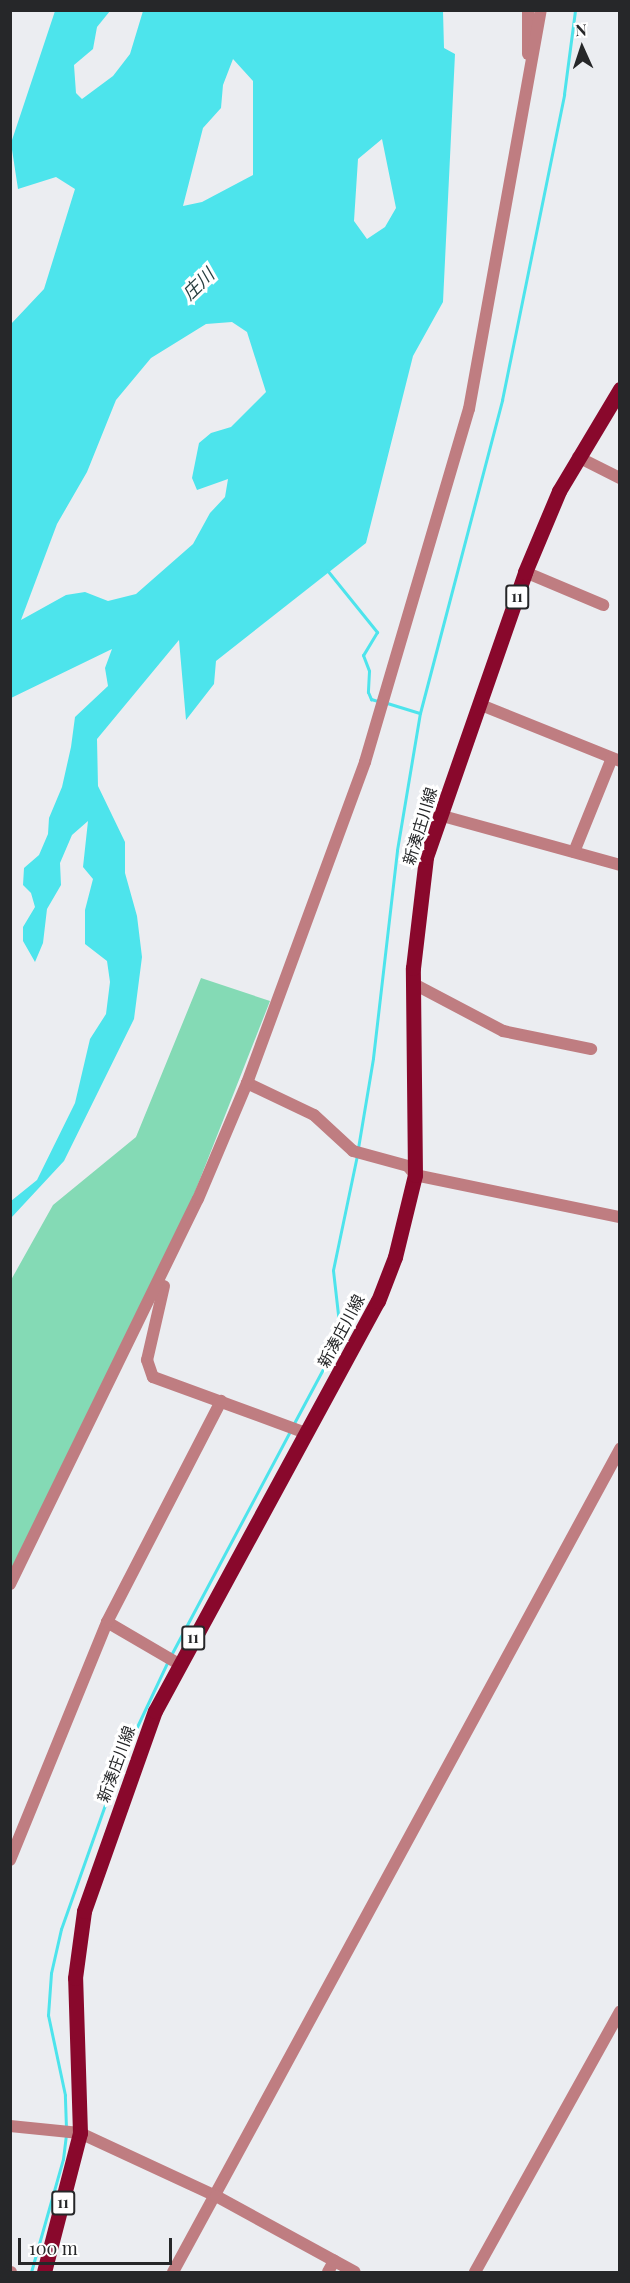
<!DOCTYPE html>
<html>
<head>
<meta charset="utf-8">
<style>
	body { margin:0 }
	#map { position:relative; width:630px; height:2283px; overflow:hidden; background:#ebedf1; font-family:"Playfair Display","Noto Sans JP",serif }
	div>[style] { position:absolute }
	.green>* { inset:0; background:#84dab5 }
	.water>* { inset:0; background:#4de4ec }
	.stream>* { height:3px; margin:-1.5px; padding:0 1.5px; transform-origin:1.5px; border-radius:1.5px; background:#4de4ec }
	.minor>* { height:12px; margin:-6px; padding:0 6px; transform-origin:6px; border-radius:6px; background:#bf7d81 }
	.tertiary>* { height:12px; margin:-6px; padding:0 6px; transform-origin:6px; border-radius:6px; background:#bf7d81 }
	.primary>* { height:15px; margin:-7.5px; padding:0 7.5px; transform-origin:7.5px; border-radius:7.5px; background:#89082c }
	span { translate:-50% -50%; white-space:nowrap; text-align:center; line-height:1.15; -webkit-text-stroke:6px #fff; paint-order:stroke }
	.shield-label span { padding:2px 4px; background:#fff; border:2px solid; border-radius:4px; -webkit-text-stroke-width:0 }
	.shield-label { font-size:15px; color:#262729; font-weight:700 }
	.street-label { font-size:16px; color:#262729 }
	.water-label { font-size:18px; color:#273f41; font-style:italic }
	.frame { position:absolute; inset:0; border:12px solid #262729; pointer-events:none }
	.north { position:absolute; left:552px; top:18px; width:60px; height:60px; -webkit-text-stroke:4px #fff; paint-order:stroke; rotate:357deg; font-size:16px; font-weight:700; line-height:24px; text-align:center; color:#262729 }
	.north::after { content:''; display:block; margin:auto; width:21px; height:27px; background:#262729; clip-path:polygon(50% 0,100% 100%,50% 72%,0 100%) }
	.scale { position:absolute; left:18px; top:2238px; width:154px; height:27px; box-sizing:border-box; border:3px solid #262729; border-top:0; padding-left:8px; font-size:18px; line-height:21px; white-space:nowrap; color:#262729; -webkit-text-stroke:4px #fff; paint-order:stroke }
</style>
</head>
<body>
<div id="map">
	<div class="green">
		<div style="clip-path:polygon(201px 978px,270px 1001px,191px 1202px,11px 1573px,11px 1280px,53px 1205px,136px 1137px)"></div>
	</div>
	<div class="water">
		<div style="clip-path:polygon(evenodd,55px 11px,110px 11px,97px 27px,93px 49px,74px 65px,76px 93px,82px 99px,113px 76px,130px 54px,143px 11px,443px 11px,444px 48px,455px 54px,443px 302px,413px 356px,366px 543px,216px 661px,214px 684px,186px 720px,179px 640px,97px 739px,98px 786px,125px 842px,125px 873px,137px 916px,142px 957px,134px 1019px,64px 1161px,11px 1218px,11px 1201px,37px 1180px,75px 1103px,90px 1039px,106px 1014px,110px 982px,107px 961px,85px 944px,85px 910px,93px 879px,83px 867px,88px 821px,72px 835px,60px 863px,61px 885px,47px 909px,43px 943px,35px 962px,23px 941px,23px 927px,35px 907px,31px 893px,23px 885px,24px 868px,39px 855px,48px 834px,49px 818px,62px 787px,71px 747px,75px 717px,108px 686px,105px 668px,112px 649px,11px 698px,11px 324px,44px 289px,75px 189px,56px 177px,18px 189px,11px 143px,55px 11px,233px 59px,253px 81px,253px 175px,202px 202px,183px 206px,203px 128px,221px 108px,223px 85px,233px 59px,55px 11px,382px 139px,396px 208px,385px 227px,367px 239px,354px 221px,358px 159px,382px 139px,55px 11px,232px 322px,247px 332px,266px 392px,231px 427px,211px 433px,199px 443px,192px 478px,197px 490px,228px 479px,225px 497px,210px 513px,193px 544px,136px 594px,108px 601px,85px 592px,66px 595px,21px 620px,57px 524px,87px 472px,116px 400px,151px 358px,206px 324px,232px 322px)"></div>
	</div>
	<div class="stream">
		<div style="left:327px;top:570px;width:80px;rotate:51.1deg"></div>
		<div style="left:377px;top:632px;width:27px;rotate:121deg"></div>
		<div style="left:363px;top:655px;width:17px;rotate:69deg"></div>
		<div style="left:369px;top:671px;width:21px;rotate:93deg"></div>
		<div style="left:368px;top:692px;width:8px;rotate:67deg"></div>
		<div style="left:371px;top:699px;width:10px;rotate:17deg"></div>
		<div style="left:387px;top:703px;width:34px;rotate:17deg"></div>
		<div style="left:358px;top:1148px;width:91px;rotate:-80.5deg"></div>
		<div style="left:373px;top:1058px;width:209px;rotate:-83.4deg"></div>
		<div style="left:397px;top:850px;width:139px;rotate:-80.5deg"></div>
		<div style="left:420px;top:713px;width:324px;rotate:-75.3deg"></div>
		<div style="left:502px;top:400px;width:312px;rotate:-78.5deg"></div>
		<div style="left:564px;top:94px;width:85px;rotate:-82.5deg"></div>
		<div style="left:293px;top:1425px;width:93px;rotate:-61.8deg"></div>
		<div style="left:337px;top:1343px;width:20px;rotate:-84deg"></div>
		<div style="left:339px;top:1323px;width:53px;rotate:-96.5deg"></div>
		<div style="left:333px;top:1270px;width:117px;rotate:-78.2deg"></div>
		<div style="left:171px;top:1655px;width:254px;rotate:-62deg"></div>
		<div style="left:66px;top:2128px;width:33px;rotate:-92deg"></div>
		<div style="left:65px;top:2095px;width:82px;rotate:-102deg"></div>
		<div style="left:48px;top:2015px;width:42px;rotate:-85.9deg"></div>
		<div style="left:51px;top:1973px;width:45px;rotate:-77.2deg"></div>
		<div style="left:61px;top:1929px;width:174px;rotate:-70.5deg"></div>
		<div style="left:119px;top:1765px;width:115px;rotate:-64.8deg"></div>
		<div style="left:31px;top:2272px;width:117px;rotate:-74.2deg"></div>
		<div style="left:63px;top:2159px;width:24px;rotate:-83deg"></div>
	</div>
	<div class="minor">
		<div style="left:528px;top:54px;width:44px;rotate:-90deg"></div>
		<div style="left:578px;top:457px;width:47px;rotate:26.6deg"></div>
		<div style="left:525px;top:572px;width:85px;rotate:22.9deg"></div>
		<div style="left:481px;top:705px;width:150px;rotate:21.9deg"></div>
		<div style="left:439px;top:815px;width:188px;rotate:15.4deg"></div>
		<div style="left:574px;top:852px;width:101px;rotate:-68deg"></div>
		<div style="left:414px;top:984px;width:101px;rotate:27.8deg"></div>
		<div style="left:503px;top:1031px;width:90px;rotate:11.6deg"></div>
		<div style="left:247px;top:1083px;width:74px;rotate:25.5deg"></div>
		<div style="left:314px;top:1115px;width:53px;rotate:42.7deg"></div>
		<div style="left:353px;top:1151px;width:57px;rotate:15.3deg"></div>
		<div style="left:408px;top:1166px;width:11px;rotate:52deg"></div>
		<div style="left:164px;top:1286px;width:76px;rotate:102.9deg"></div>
		<div style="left:147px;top:1360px;width:18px;rotate:71deg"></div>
		<div style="left:153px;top:1377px;width:163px;rotate:20.1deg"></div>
		<div style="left:10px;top:1584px;width:428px;rotate:-64deg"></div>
		<div style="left:198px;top:1199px;width:126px;rotate:-67.1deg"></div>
		<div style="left:247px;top:1083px;width:342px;rotate:-69.8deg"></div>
		<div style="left:365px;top:762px;width:368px;rotate:-73.6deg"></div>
		<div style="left:469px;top:409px;width:405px;rotate:-79.8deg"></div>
		<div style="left:107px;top:1622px;width:83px;rotate:30.3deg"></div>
		<div style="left:10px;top:1860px;width:257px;rotate:-67.8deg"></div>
		<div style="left:107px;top:1622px;width:249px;rotate:-62.7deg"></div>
		<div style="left:10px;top:2126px;width:70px;rotate:5.7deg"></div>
		<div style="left:10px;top:2272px;width:1px"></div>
		<div style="left:173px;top:2272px;width:937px;rotate:-61.49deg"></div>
		<div style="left:328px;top:2272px;width:13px;rotate:-61deg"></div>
		<div style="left:475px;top:2272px;width:298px;rotate:-60.9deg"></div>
	</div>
	<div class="tertiary">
		<div style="left:415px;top:1175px;width:209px;rotate:11.6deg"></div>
		<div style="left:80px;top:2133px;width:150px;rotate:24.9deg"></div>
		<div style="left:216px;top:2196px;width:158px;rotate:28.7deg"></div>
	</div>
	<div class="primary">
		<div style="left:44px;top:2272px;width:144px;rotate:-75.5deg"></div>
		<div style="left:80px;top:2133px;width:155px;rotate:-91.8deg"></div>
		<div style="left:75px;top:1978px;width:68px;rotate:-82.3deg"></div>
		<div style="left:84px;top:1911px;width:212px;rotate:-70.5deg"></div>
		<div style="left:155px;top:1711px;width:467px;rotate:-61.5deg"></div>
		<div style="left:378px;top:1301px;width:47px;rotate:-68.9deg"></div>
		<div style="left:395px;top:1257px;width:84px;rotate:-76.3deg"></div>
		<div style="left:415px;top:1175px;width:207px;rotate:-90.6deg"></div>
		<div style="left:413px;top:968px;width:112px;rotate:-83.3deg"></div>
		<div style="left:426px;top:857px;width:302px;rotate:-70.8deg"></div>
		<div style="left:525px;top:572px;width:88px;rotate:-67.2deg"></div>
		<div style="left:559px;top:491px;width:119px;rotate:-59.1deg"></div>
	</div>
	<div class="shield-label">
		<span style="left:517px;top:597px">11</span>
		<span style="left:193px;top:1638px">11</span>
		<span style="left:63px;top:2203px">11</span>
	</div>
	<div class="street-label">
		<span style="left:420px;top:826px;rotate:-73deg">新湊庄川線</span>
		<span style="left:341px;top:1331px;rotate:-62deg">新湊庄川線</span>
		<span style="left:116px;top:1764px;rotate:-70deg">新湊庄川線</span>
	</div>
	<div class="water-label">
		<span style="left:198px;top:284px;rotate:-44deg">庄川</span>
	</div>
	<div class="frame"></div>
	<div class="north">N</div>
	<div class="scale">100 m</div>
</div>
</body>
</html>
